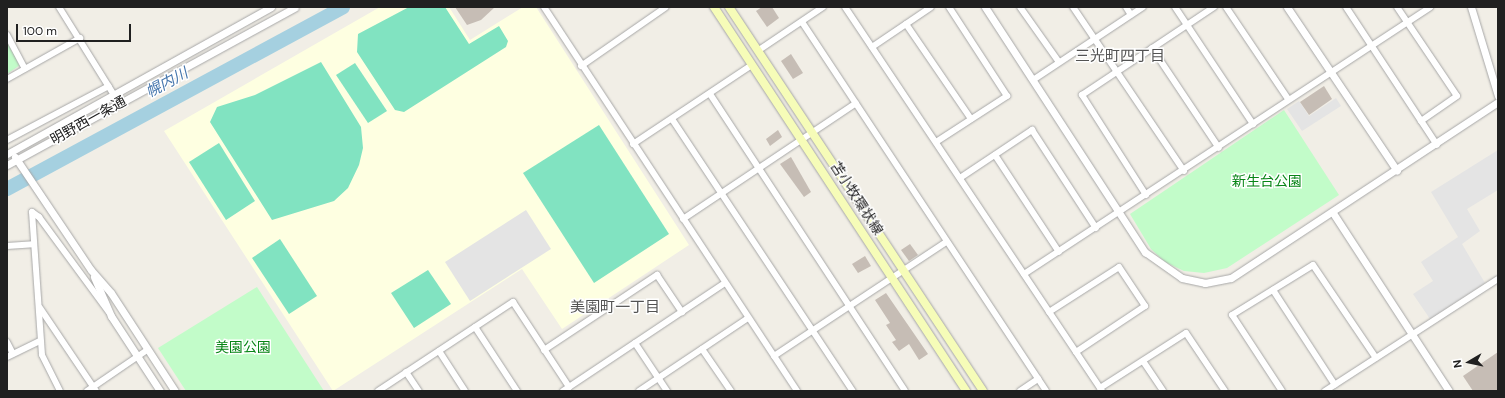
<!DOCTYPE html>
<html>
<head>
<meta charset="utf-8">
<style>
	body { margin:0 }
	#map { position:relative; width:1505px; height:398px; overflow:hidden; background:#f1eee6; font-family:"DM Sans","Noto Sans JP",sans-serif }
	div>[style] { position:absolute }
	.education>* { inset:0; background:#feffe1 }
	.park>* { inset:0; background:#c2fcc9 }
	.pitch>* { inset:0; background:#81e3c1 }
	.parking>* { inset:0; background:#e4e4e4 }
	.river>* { height:14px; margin:-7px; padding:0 7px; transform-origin:7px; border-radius:7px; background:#a5d0e0 }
	.building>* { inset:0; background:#c6bdb5 }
	.roads { filter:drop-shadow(0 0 1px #a7a7a7) drop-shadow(0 0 1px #a7a7a7) }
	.minor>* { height:6px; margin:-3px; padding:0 3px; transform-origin:3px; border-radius:3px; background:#fff }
	.tertiary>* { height:7px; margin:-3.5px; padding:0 3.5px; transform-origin:3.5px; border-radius:3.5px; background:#fff }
	.secondary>* { height:8px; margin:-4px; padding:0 4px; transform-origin:4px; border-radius:4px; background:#f6fcb8 }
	span { translate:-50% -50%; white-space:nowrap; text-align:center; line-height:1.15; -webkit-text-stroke:3px #fff; paint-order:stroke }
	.street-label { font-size:14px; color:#202020 }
	.park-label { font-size:14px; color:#078516 }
	.neighbourhood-label { font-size:15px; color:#535353 }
	.water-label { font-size:15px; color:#4475ac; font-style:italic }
	.frame { position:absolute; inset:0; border:8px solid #202020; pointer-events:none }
	.north { position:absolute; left:1449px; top:342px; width:40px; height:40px; -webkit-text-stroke:3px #fff; paint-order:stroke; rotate:261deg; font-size:11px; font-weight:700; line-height:16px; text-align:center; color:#202020 }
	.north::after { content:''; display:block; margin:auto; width:14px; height:18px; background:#202020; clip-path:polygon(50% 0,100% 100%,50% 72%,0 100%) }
	.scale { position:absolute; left:16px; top:24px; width:115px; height:18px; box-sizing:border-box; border:2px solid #202020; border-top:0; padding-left:5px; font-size:12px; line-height:14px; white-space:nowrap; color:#202020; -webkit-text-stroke:3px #fff; paint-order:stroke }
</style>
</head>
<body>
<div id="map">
	<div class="education">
		<div style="clip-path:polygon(380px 7px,449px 7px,470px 40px,523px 7px,536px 7px,689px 245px,562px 329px,522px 269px,333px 391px,164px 131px)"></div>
	</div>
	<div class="park">
		<div style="clip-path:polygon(7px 42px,20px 65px,7px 74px)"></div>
		<div style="clip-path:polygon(1284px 110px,1339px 195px,1227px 268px,1204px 273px,1184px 271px,1165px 262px,1151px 249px,1130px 214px)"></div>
		<div style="clip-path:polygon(257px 287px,324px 391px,186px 391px,158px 348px)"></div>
	</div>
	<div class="pitch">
		<div style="clip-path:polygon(409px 7px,445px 7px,469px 44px,499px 26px,508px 41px,506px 47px,404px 112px,395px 110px,357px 52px,358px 34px)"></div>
		<div style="clip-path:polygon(321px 62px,361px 127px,363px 148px,359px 165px,348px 188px,334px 201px,272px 220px,210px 122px,217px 107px,255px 95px)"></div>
		<div style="clip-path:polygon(355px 63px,387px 111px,368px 123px,336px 75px)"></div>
		<div style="clip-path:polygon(599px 125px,669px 234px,594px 283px,523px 173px)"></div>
		<div style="clip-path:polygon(219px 143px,255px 201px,226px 220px,189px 162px)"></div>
		<div style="clip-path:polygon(280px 239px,317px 296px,289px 314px,252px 258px)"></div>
		<div style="clip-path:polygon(428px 270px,451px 304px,414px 328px,391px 293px)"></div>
	</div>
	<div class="parking">
		<div style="clip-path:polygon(1336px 98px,1341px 106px,1302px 131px,1287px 109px,1299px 101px,1309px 116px)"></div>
		<div style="clip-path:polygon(1498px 150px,1498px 190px,1467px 209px,1480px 231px,1462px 244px,1485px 283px,1430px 319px,1413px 294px,1433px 281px,1421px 262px,1458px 237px,1431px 192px)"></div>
		<div style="clip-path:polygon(526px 210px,551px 249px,470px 301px,445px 262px)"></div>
	</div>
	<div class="river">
		<div style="left:7px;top:189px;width:382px;rotate:-28.4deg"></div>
	</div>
	<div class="building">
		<div style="clip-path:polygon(455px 7px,495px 7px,481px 20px,467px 25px)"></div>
		<div style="clip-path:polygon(762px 7px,772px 7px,779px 18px,767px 27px,756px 11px)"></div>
		<div style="clip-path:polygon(791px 54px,803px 73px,793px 79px,781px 61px)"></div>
		<div style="clip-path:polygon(1324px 86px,1332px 99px,1309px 115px,1300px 102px)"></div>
		<div style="clip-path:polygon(778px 130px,782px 137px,770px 146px,766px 139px)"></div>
		<div style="clip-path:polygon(791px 157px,811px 192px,804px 197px,780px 164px)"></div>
		<div style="clip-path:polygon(910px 244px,918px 255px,909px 261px,901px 250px)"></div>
		<div style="clip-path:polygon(865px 256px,871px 266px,858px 273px,852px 264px)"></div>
		<div style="clip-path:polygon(886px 293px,928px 354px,919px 360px,909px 344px,899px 351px,892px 342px,896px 340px,886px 325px,890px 323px,875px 300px)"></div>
		<div style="clip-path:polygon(1498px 352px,1498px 391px,1473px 391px,1463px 376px)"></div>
	</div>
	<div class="roads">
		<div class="minor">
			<div style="left:59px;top:7px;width:113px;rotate:58deg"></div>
			<div style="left:544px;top:7px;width:460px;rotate:56.6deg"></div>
			<div style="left:845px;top:7px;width:462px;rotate:56.2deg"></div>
			<div style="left:1020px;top:7px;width:67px;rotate:54.7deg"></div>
			<div style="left:1073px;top:7px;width:198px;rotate:55.9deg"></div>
			<div style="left:1126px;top:7px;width:9px;rotate:58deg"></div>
			<div style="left:1175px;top:7px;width:141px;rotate:56.3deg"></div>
			<div style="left:1226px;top:7px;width:111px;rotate:56deg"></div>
			<div style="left:1346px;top:7px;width:165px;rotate:56.6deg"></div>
			<div style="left:1397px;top:7px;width:107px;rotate:56deg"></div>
			<div style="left:1457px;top:96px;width:44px;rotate:145.2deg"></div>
			<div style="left:802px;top:22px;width:442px;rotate:56.5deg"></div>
			<div style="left:906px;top:24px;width:115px;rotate:55.6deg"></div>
			<div style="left:7px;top:35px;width:38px;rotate:62deg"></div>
			<div style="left:872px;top:47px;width:71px;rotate:-34.1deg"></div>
			<div style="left:1152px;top:48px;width:120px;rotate:56.2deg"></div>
			<div style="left:759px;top:50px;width:77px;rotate:-33.9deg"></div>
			<div style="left:581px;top:66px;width:103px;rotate:-34.8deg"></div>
			<div style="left:7px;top:79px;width:84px;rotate:-29.3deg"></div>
			<div style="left:1033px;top:80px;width:132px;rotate:-33.6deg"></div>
			<div style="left:710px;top:94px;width:355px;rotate:56.7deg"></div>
			<div style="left:672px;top:119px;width:327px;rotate:56.4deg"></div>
			<div style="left:7px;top:140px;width:115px;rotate:-27.9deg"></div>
			<div style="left:936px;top:142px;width:85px;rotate:-32.9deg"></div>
			<div style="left:1007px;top:96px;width:106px;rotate:-123.1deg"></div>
			<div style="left:633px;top:144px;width:143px;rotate:-33.6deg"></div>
			<div style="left:995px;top:155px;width:116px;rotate:56.6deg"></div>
			<div style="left:960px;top:178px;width:87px;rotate:-33.7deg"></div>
			<div style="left:1032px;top:130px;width:117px;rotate:56.9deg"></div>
			<div style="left:1146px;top:195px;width:119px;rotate:-122.6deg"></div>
			<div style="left:1082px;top:95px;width:159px;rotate:-33.7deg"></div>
			<div style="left:32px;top:212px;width:143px;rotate:86deg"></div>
			<div style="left:42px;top:355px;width:40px;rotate:63.4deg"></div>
			<div style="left:32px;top:212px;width:9px;rotate:36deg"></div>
			<div style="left:39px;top:217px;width:117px;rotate:53.7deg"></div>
			<div style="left:683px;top:219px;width:208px;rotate:-33.8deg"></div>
			<div style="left:7px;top:246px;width:26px;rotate:-4deg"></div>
			<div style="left:1024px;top:274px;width:486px;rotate:-33.3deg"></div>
			<div style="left:1273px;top:290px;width:113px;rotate:56.9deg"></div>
			<div style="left:40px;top:308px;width:100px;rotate:56deg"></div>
			<div style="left:1049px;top:312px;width:83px;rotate:-32.7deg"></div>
			<div style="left:1119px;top:267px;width:47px;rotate:56.3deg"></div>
			<div style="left:1145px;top:306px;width:83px;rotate:146.3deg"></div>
			<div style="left:475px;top:327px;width:77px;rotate:56.7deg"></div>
			<div style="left:7px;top:342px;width:13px;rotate:63deg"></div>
			<div style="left:635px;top:343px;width:58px;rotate:56.3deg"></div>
			<div style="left:702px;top:349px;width:51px;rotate:55.4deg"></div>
			<div style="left:544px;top:350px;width:136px;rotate:-33.6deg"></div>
			<div style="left:657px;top:275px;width:45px;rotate:56deg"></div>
			<div style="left:439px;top:351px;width:48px;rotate:57deg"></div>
			<div style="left:774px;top:356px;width:206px;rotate:-33.5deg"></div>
			<div style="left:7px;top:357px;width:37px;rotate:-26deg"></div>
			<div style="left:1143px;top:361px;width:36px;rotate:56deg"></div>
			<div style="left:406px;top:372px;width:23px;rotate:56deg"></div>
			<div style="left:1100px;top:388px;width:102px;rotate:-32.6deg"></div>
			<div style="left:1186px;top:333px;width:70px;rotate:56.1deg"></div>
			<div style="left:87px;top:391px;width:73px;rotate:-34.3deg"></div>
			<div style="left:378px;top:391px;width:162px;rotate:-33.4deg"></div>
			<div style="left:513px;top:302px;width:102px;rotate:56.6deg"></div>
			<div style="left:563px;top:391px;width:195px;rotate:-33.7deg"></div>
			<div style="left:639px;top:391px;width:131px;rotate:-33.8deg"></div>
			<div style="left:1020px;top:391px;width:22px;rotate:-34deg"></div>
			<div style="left:1282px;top:391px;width:91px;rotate:-123.3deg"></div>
			<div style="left:1232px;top:315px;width:95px;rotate:-31.7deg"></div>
			<div style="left:1313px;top:265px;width:112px;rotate:55.9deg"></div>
			<div style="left:1325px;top:391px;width:206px;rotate:-32.9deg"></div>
		</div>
		<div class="tertiary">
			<div style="left:985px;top:7px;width:293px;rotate:56.9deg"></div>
			<div style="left:1145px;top:252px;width:45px;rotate:35.1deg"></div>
			<div style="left:1182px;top:278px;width:24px;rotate:12deg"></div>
			<div style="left:1205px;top:283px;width:26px;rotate:-11deg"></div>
			<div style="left:1231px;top:278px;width:320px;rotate:-33.4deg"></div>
			<div style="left:1287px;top:7px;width:197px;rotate:56.1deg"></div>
			<div style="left:1471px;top:7px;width:93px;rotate:73.1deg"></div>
			<div style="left:7px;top:154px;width:302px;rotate:-29.1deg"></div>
			<div style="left:15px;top:157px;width:136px;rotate:56.1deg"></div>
			<div style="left:91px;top:270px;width:30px;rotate:49deg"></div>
			<div style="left:111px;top:293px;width:117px;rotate:56.9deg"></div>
			<div style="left:7px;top:165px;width:328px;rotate:-28.7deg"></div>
			<div style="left:1333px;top:213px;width:212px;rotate:56.9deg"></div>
			<div style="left:94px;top:277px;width:43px;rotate:66.4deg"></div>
			<div style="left:111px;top:316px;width:90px;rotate:56.8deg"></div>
		</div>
		<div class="secondary">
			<div style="left:714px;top:7px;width:459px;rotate:56.7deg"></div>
			<div style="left:729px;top:7px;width:460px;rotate:56.5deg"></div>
		</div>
	</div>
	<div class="street-label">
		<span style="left:88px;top:120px;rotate:-29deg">明野西一条通</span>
		<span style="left:857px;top:198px;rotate:57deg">苫小牧環状線</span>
	</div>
	<div class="park-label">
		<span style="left:1267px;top:181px">新生台公園</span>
		<span style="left:243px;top:347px">美園公園</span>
	</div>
	<div class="neighbourhood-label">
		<span style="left:1120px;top:57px">三光町四丁目</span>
		<span style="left:615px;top:308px">美園町一丁目</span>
	</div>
	<div class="water-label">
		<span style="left:167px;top:83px;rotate:-28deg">幌内川</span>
	</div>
	<div class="frame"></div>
	<div class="north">N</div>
	<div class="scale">100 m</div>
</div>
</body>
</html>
